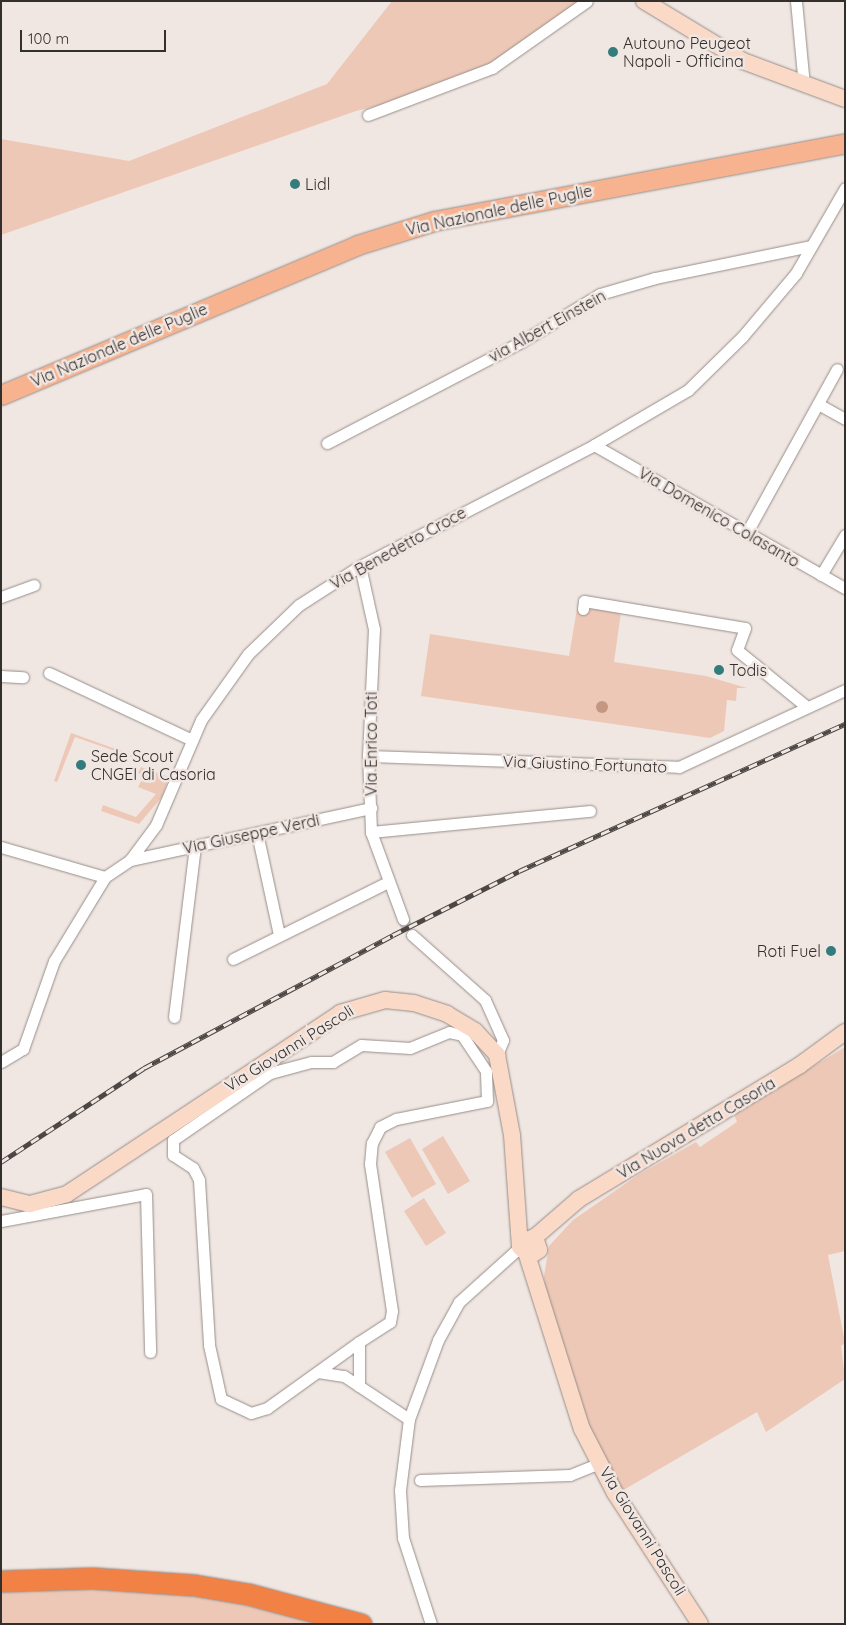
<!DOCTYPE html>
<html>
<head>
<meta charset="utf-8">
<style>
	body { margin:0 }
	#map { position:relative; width:846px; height:1625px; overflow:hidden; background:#f0e6e2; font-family:Quicksand,sans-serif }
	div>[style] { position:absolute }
	.green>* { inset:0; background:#eec8b6 }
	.water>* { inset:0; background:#c39782 }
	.round { border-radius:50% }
	.street-tunnel>* { height:11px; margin-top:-5.5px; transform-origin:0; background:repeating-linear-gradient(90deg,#cac1be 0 11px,transparent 0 16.5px) }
	.roads { filter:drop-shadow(0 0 1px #968e89) drop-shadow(0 0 1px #968e89) }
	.street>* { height:11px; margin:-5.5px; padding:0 5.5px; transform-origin:5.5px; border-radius:5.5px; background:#fff }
	.secondary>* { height:16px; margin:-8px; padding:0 8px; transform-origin:8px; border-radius:8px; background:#fbd9c7 }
	.primary>* { height:19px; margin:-9.5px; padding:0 9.5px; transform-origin:9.5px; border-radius:9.5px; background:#f7b38f }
	.highway>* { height:21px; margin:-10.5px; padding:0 10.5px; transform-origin:10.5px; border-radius:10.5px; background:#f28145 }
	.rail>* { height:5px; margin-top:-2.5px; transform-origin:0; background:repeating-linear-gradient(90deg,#f0e6e2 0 9px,#4c4745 0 18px); box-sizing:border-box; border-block:1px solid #4c4745 }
	.dots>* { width:14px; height:14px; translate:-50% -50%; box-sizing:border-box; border:2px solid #f0e6e2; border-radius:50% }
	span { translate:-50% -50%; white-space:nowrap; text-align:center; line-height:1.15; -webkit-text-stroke:5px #f0e6e2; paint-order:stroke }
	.poi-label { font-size:16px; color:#332f2d }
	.left { translate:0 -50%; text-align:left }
	.right { translate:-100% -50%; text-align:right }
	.street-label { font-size:16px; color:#332f2d }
	.frame { position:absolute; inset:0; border:2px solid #332f2d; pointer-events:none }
	.scale { position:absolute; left:20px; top:30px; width:146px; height:22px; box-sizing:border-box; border:2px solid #332f2d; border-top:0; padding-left:6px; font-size:15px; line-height:18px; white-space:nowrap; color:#332f2d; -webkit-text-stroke:4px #f0e6e2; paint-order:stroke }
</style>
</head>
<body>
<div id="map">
	<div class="green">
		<div style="clip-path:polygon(392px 1px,579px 1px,487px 66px,421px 95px,356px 111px,1px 235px,1px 139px,129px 161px,327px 84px)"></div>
		<div style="clip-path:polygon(590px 607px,621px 612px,614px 662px,706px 676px,747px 688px,737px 688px,736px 701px,727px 700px,724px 731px,710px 738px,421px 696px,430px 634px,569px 656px,577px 609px,590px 611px)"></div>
		<div style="clip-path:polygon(71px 733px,141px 758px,141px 760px,75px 737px,57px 782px,54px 781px)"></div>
		<div style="clip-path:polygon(141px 767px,169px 777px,162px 797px,139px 824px,101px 811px,103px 805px,136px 817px,156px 794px,138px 787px,141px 781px,151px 783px,153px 778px,138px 773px)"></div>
		<div style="clip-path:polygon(845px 1047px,845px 1251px,828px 1255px,845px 1343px,841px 1346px,845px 1379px,766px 1432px,757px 1412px,620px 1492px,587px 1427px,546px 1295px,544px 1276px,549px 1246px,573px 1220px,638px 1175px,696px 1142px,700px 1147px,737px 1122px,734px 1115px)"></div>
		<div style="clip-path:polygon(443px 1136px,470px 1181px,448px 1194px,422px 1149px)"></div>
		<div style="clip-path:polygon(410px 1138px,436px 1184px,412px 1198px,385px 1152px)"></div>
		<div style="clip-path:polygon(424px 1198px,446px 1233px,426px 1246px,404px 1211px)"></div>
		<div style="clip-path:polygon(71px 1586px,191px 1593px,328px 1624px,1px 1624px,1px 1591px)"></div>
	</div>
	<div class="water">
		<div class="round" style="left:596px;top:701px;width:12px;height:12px"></div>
	</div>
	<div class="street-tunnel">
		<div style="left:403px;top:919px;width:18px;rotate:61deg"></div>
	</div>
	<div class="roads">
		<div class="street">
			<div style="left:796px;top:1px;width:84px;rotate:84.6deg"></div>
			<div style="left:368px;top:115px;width:133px;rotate:-20.8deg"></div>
			<div style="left:492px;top:68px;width:116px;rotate:-35.2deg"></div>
			<div style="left:818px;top:404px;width:31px;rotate:29deg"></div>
			<div style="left:327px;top:443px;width:219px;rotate:-27.5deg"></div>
			<div style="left:521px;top:342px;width:92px;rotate:-31.3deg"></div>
			<div style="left:600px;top:294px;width:57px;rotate:-16.2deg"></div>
			<div style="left:655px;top:278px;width:159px;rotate:-11.6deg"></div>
			<div style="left:594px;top:445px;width:289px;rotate:29.7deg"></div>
			<div style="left:747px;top:532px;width:186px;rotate:-61.1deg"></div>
			<div style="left:360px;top:566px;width:65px;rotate:77.5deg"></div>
			<div style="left:374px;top:629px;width:127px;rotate:92.7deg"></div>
			<div style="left:368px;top:756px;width:76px;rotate:87.7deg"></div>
			<div style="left:371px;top:832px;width:93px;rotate:69.8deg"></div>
			<div style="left:821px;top:575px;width:47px;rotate:-59deg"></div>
			<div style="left:1px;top:597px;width:35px;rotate:-20deg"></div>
			<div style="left:583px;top:609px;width:8px;rotate:-83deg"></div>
			<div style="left:584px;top:601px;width:163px;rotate:9.5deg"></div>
			<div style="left:745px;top:628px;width:23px;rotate:110deg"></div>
			<div style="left:737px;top:650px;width:90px;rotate:39.2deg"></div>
			<div style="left:49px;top:673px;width:158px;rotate:25.1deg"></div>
			<div style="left:1px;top:676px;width:22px;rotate:3deg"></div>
			<div style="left:368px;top:756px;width:311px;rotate:2deg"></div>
			<div style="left:679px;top:767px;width:183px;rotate:-24.9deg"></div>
			<div style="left:371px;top:832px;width:220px;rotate:-5.5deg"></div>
			<div style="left:257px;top:833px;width:104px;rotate:77.8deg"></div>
			<div style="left:1px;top:847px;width:108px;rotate:16.1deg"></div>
			<div style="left:130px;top:860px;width:247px;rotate:-12.2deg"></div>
			<div style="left:412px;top:935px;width:98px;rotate:41.7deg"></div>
			<div style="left:485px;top:1000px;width:44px;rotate:65.8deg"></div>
			<div style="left:503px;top:1040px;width:16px;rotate:112deg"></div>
			<div style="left:233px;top:959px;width:171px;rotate:-26.4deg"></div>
			<div style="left:174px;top:1017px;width:172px;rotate:-83deg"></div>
			<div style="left:1px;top:1062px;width:26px;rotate:-31deg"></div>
			<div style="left:23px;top:1049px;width:93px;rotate:-70.6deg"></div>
			<div style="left:54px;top:961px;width:98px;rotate:-58.7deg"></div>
			<div style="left:105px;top:877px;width:30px;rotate:-34deg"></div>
			<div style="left:130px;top:860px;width:44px;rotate:-53.4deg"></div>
			<div style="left:156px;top:825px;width:114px;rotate:-66.8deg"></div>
			<div style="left:201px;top:720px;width:81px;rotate:-54.5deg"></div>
			<div style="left:248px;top:654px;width:71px;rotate:-43.9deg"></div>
			<div style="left:299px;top:605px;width:72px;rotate:-32.6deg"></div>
			<div style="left:360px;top:566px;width:263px;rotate:-27.3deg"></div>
			<div style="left:594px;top:445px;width:109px;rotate:-30.3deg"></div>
			<div style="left:688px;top:390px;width:76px;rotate:-44.5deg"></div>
			<div style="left:742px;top:337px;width:84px;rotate:-49.8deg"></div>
			<div style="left:796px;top:273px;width:98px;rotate:-60deg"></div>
			<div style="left:1px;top:1221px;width:147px;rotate:-10.5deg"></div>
			<div style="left:146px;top:1194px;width:158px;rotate:88.5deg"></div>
			<div style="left:318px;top:1372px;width:26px;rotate:9deg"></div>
			<div style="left:344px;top:1376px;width:78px;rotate:33.5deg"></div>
			<div style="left:359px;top:1386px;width:44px;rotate:-90deg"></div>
			<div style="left:359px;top:1342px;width:37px;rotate:-33deg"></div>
			<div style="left:390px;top:1322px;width:11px;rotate:-80deg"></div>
			<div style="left:392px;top:1311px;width:149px;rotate:-98.5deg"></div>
			<div style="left:370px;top:1164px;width:21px;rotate:-85deg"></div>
			<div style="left:372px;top:1143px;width:18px;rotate:-63deg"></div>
			<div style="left:380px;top:1127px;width:18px;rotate:-27deg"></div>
			<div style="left:396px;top:1119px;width:93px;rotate:-11.2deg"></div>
			<div style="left:487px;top:1101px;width:30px;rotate:-92deg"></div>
			<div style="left:486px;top:1071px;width:43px;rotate:-123.7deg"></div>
			<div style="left:462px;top:1035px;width:13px;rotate:-167deg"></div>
			<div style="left:449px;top:1032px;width:42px;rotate:157.7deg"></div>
			<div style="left:410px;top:1048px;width:49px;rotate:-176.5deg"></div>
			<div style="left:361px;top:1045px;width:33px;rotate:149deg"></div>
			<div style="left:333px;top:1062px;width:22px;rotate:180deg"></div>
			<div style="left:311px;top:1062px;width:42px;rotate:165deg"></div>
			<div style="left:270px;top:1073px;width:118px;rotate:145.4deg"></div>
			<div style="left:173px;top:1140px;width:15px;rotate:90deg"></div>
			<div style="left:173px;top:1155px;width:24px;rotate:33deg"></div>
			<div style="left:193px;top:1168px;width:13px;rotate:63deg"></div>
			<div style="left:199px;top:1180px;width:165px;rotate:86.5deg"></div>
			<div style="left:209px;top:1345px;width:55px;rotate:77.5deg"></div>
			<div style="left:221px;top:1399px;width:33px;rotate:25deg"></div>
			<div style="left:251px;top:1413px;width:17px;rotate:-17deg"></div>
			<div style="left:267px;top:1408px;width:113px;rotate:-35.7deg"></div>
			<div style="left:420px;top:1480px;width:150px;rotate:-1.9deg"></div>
			<div style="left:570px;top:1475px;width:32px;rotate:-22deg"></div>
			<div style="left:431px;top:1624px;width:90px;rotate:-108deg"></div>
			<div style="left:403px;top:1538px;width:48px;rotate:-93.6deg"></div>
			<div style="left:400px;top:1490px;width:72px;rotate:-82.8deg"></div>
			<div style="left:409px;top:1419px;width:84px;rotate:-69.8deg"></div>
			<div style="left:438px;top:1340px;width:43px;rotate:-61.1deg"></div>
			<div style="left:459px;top:1302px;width:82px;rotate:-42deg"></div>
		</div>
		<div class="secondary">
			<div style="left:644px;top:1px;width:116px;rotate:31.2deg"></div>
			<div style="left:743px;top:61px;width:109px;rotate:20.4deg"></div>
			<div style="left:1px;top:1197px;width:30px;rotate:14deg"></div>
			<div style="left:30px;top:1204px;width:38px;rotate:-15deg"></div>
			<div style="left:67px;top:1194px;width:328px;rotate:-33.5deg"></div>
			<div style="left:340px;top:1013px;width:47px;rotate:-16.1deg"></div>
			<div style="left:385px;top:1000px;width:29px;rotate:6deg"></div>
			<div style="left:414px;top:1003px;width:35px;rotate:18deg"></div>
			<div style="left:447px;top:1014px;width:33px;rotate:31deg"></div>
			<div style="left:475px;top:1031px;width:33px;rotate:47deg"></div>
			<div style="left:497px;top:1055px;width:81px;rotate:79.4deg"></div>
			<div style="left:512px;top:1135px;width:112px;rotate:85.9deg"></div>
			<div style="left:520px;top:1247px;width:13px;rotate:42deg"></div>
			<div style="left:530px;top:1256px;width:11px;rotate:-34deg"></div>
			<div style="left:539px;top:1250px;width:14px;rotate:-107deg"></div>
			<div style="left:535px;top:1237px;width:15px;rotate:160deg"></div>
			<div style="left:535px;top:1237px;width:58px;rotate:-40.8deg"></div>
			<div style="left:579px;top:1199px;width:258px;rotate:-31.2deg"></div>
			<div style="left:800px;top:1065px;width:56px;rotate:-36.3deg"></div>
			<div style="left:527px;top:1255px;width:182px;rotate:72.5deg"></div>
			<div style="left:582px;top:1429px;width:72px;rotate:62.7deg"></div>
			<div style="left:615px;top:1493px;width:156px;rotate:57deg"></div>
		</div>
		<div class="primary">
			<div style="left:1px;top:395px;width:386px;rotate:-22.8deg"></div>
			<div style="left:357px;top:245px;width:81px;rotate:-17.3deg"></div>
			<div style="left:434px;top:221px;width:418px;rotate:-10.7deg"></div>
		</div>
		<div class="highway">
			<div style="left:1px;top:1581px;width:91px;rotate:-1.9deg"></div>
			<div style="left:92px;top:1578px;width:102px;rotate:3.9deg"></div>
			<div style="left:194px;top:1585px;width:55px;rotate:9.5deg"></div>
			<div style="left:248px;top:1594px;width:117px;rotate:14.9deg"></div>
		</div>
	</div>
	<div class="rail">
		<div style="left:1px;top:1162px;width:171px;rotate:-33.3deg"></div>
		<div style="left:144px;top:1068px;width:282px;rotate:-28.1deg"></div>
		<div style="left:393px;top:935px;width:141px;rotate:-26.9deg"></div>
		<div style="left:519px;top:871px;width:358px;rotate:-24.3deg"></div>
	</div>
	<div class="dots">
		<div style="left:613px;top:52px;background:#337c7e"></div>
		<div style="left:295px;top:184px;background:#337c7e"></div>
		<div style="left:719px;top:670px;background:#337c7e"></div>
		<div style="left:81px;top:765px;background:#337c7e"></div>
		<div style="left:831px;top:951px;background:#337c7e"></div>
	</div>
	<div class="poi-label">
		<span class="left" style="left:623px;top:52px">Autouno Peugeot<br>Napoli - Officina</span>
		<span class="left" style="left:305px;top:184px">Lidl</span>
		<span class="left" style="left:729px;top:670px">Todis</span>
		<span class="left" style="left:91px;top:765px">Sede Scout<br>CNGEI di Casoria</span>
		<span class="right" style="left:821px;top:951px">Roti Fuel</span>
	</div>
	<div class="street-label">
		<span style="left:499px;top:210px;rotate:-12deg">Via Nazionale delle Puglie</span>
		<span style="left:547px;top:326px;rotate:-29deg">via Albert Einstein</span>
		<span style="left:119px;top:345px;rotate:-23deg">Via Nazionale delle Puglie</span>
		<span style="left:719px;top:517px;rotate:30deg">Via Domenico Colasanto</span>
		<span style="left:398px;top:548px;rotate:-29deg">Via Benedetto Croce</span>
		<span style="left:371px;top:744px;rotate:-90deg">Via Enrico Toti</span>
		<span style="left:585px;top:764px;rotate:2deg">Via Giustino Fortunato</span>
		<span style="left:251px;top:834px;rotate:-12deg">Via Giuseppe Verdi</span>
		<span style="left:289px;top:1048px;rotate:-32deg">Via Giovanni Pascoli</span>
		<span style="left:696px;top:1128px;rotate:-31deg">Via Nuova detta Casoria</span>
		<span style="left:643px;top:1531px;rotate:58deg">Via Giovanni Pascoli</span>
	</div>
	<div class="frame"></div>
	<div class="scale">100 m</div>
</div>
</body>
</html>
